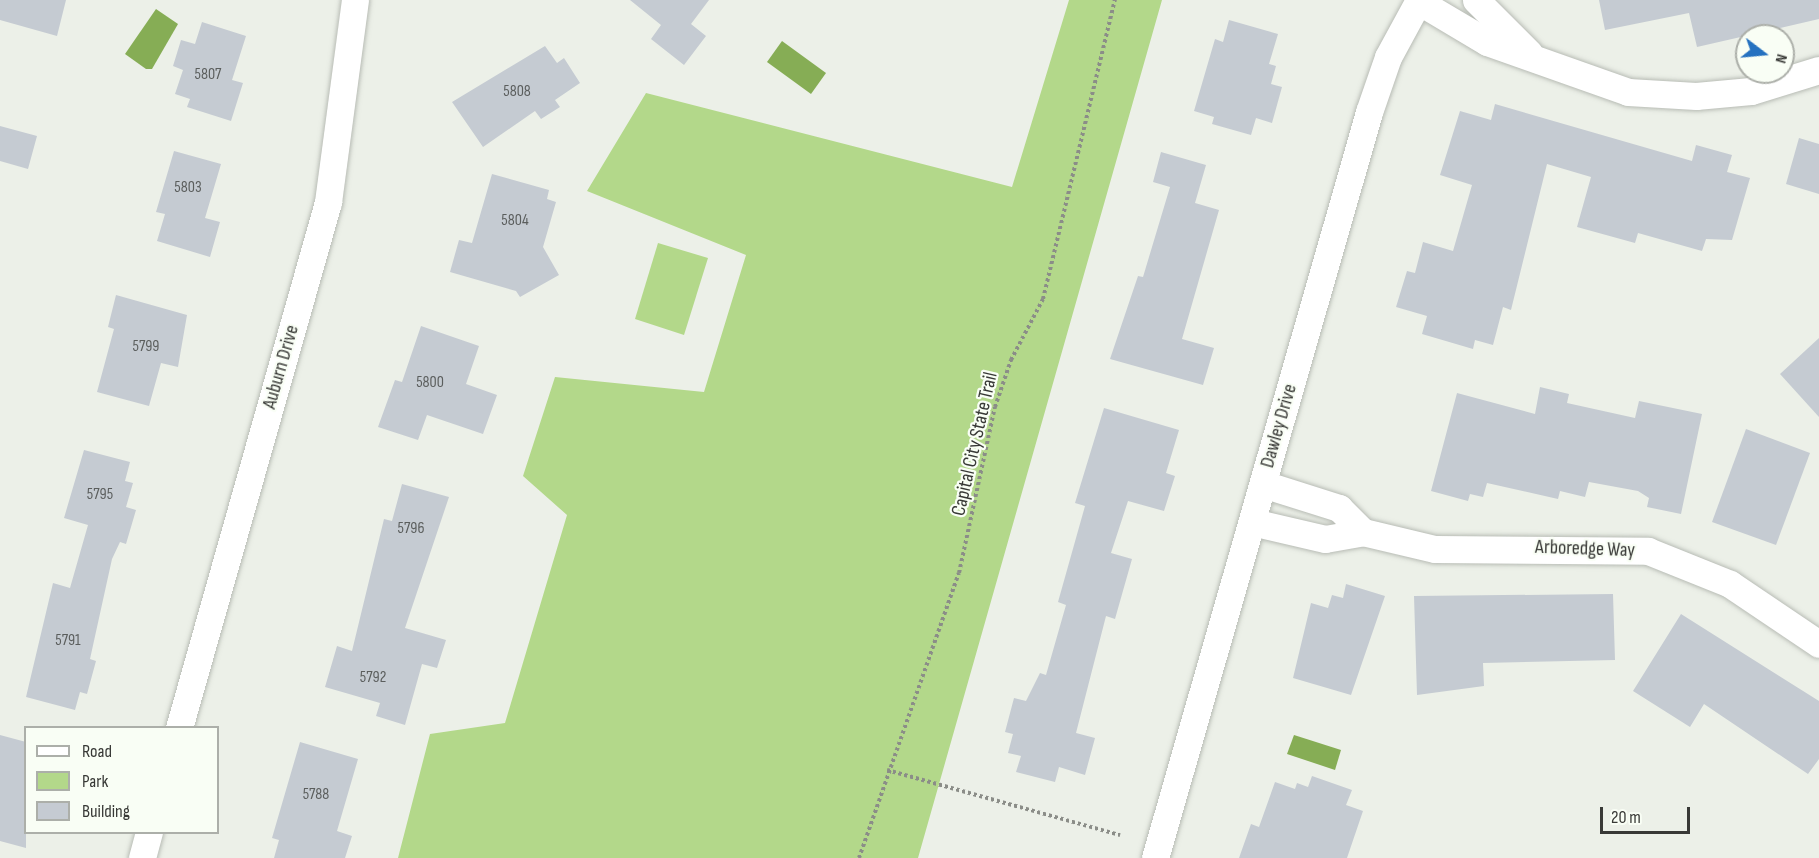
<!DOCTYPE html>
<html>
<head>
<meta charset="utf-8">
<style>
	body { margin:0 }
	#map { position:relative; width:1819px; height:858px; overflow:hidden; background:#ecf0e8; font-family:"Sofia Sans Condensed",sans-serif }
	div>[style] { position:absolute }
	.green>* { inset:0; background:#b3d88a }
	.water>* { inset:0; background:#86ad55 }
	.building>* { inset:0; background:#c5cbd2 }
	.path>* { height:4px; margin-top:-2px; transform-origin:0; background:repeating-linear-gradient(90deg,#8b8d88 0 3px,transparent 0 6px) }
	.roads { filter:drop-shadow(0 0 2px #b8bcb5) drop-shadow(0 0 2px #b8bcb5) }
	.minor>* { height:27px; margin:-13.5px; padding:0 13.5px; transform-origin:13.5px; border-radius:13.5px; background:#fff }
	span { translate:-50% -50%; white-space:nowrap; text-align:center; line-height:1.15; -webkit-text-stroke:4.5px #f9fef5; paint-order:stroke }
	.number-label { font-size:16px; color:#5b5e5d }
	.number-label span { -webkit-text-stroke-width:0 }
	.street-label { font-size:20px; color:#383936 }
	.legend { position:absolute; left:24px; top:726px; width:195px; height:108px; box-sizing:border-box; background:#f9fef5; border:2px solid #acafa9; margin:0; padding:8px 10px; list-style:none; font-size:18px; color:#383936 }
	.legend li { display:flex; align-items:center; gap:12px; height:30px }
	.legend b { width:30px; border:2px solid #acafa9 }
	.north { position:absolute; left:1735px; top:24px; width:60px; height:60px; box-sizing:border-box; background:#f9fef5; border:2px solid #acafa9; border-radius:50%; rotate:106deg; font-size:16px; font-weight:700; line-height:24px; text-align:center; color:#383936 }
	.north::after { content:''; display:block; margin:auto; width:21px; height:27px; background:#2571c0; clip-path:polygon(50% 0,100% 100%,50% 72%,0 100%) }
	.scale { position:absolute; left:1600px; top:807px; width:90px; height:27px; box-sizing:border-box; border:3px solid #383936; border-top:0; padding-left:8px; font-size:18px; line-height:21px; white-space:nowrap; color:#383936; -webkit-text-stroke:4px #f9fef5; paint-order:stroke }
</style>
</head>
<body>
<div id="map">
	<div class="green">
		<div style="clip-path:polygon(1069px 0,1162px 0,918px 858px,398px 858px,430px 734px,505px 723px,567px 515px,523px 476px,555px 377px,704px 392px,746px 255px,587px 191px,646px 93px,1012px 187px)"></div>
		<div style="clip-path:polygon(658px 243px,708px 258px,684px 335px,635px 319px)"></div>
	</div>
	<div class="water">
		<div style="clip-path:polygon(156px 9px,178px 24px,152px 69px,146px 69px,125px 54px)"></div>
		<div style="clip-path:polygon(782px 41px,826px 73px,811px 94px,767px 62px)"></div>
		<div style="clip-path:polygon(1294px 735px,1341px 750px,1335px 770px,1287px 754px)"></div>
	</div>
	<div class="building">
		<div style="clip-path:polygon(0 0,66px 0,57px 36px,0 20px)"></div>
		<div style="clip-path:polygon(630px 0,709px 0,691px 24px,706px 36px,684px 65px,651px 39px,661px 25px)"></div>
		<div style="clip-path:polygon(1599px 0,1819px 0,1819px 19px,1697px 47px,1689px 13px,1605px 30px)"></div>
		<div style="clip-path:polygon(1229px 20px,1278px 34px,1269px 64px,1276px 66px,1271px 84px,1282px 87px,1272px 123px,1256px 118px,1251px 135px,1212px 124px,1214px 117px,1194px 111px,1215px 39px,1223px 42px)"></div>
		<div style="clip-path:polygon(202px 22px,246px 36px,232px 80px,243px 83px,231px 121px,187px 107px,190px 99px,175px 94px,183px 70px,173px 66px,181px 40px,195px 44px)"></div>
		<div style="clip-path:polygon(545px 46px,557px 63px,564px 58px,580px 83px,555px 100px,560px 107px,541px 119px,535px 111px,483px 147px,452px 102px)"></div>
		<div style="clip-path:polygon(1495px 104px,1692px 161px,1696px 145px,1732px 155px,1727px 172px,1750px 178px,1732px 240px,1706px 239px,1702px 251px,1638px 233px,1635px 243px,1577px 227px,1591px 177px,1547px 164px,1511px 310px,1503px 307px,1493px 345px,1475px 340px,1473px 349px,1422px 334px,1427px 316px,1396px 307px,1407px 271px,1415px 273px,1423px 242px,1453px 251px,1472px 185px,1440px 175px,1460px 111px,1491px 120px)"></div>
		<div style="clip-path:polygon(0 126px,37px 136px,28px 169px,0 161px)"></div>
		<div style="clip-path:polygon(1799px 138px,1819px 144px,1819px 194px,1786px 184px)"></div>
		<div style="clip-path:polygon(174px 151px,221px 164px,205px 218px,220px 222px,210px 257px,157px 241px,165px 214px,156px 212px)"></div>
		<div style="clip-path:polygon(1161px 152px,1206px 165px,1195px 203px,1219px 210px,1182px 339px,1214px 348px,1203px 385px,1110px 359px,1138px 276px,1143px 277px,1170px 187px,1153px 182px)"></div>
		<div style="clip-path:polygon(492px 174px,549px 190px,547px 199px,556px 202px,543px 247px,559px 275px,520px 297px,516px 291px,450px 272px,459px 240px,472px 243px)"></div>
		<div style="clip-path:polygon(116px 295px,187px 315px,178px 367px,161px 363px,149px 406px,97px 392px,114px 329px,108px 327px)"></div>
		<div style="clip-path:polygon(421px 326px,479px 346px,466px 384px,497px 395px,483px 434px,427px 415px,418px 440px,378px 427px,395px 380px,402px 382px)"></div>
		<div style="clip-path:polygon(1819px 338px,1819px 417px,1780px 374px)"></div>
		<div style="clip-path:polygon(1540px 387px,1569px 394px,1567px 403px,1635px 418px,1639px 401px,1702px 414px,1681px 514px,1647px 507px,1649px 498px,1638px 491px,1589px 482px,1585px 497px,1560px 491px,1558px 499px,1487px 483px,1483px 497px,1470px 494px,1468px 501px,1431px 491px,1457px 393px,1535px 414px)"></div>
		<div style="clip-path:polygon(1104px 408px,1179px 430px,1166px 473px,1175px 476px,1164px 511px,1128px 501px,1111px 553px,1132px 559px,1115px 619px,1106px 616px,1076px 733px,1095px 738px,1085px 775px,1059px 767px,1055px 782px,1016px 772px,1021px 756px,1008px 753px,1013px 734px,1005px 732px,1014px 698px,1026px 701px,1040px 673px,1046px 675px,1066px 605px,1058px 602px,1085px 506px,1075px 503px)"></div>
		<div style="clip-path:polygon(1746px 429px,1810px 453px,1776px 545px,1712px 522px)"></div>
		<div style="clip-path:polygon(84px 450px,130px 462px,125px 481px,133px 483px,126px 507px,136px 510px,126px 544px,120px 542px,112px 559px,90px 659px,96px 661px,87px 694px,80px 692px,75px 710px,26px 697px,53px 583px,70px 588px,88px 525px,64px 518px)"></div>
		<div style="clip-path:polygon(402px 484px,449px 497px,405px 628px,446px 640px,437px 668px,422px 664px,405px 725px,376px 716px,380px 703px,325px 687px,337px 646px,352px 651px,384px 519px,392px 521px)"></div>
		<div style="clip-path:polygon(1346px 584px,1385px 596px,1351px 695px,1293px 678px,1311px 603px,1328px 608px,1332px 595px,1343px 598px)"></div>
		<div style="clip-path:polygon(1613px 594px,1615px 660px,1483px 663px,1484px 686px,1417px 695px,1414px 596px)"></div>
		<div style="clip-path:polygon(1681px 614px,1819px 701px,1819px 759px,1808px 774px,1704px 704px,1690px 727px,1633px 691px)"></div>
		<div style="clip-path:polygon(0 735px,26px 742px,26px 848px,0 841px)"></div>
		<div style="clip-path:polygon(300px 742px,358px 759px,337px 831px,352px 836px,345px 858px,274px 858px,279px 840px,272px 838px)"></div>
		<div style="clip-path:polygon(1312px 776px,1352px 790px,1346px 805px,1363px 811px,1347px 858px,1239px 858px,1251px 824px,1259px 827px,1275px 782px,1295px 789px,1297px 783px,1308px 787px)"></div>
	</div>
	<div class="path">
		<div style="left:887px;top:770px;width:242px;rotate:15.6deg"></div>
		<div style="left:859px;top:858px;width:302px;rotate:-70.7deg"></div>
		<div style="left:959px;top:573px;width:170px;rotate:-77.8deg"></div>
		<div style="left:995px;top:407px;width:50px;rotate:-71.2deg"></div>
		<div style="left:1011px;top:360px;width:69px;rotate:-62.3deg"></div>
		<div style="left:1043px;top:299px;width:308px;rotate:-76.5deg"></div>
	</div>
	<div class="roads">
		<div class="minor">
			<div style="left:1476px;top:0;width:75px;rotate:45deg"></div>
			<div style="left:1418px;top:1px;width:80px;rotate:30.7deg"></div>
			<div style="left:1487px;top:42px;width:150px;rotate:19.5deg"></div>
			<div style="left:1628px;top:92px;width:68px;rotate:3.4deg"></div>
			<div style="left:1696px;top:96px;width:55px;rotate:-5.2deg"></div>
			<div style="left:1751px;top:91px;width:71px;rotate:-17.2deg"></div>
			<div style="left:1263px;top:484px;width:80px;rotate:17.5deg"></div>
			<div style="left:1339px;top:508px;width:34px;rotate:45deg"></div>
			<div style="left:1252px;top:522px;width:75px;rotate:13.1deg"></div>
			<div style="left:1325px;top:539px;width:39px;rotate:-10deg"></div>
			<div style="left:1363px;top:532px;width:74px;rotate:13.3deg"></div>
			<div style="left:1435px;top:549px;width:213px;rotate:0.5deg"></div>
			<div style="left:1648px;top:551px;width:88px;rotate:21.9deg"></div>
			<div style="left:1730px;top:584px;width:107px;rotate:34deg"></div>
			<div style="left:179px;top:728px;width:547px;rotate:-74.18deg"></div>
			<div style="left:328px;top:202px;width:204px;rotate:-82.4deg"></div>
			<div style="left:142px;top:858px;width:27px;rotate:-75deg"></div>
			<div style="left:1155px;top:858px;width:776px;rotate:-73.99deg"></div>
			<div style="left:1369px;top:112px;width:58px;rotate:-70.9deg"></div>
			<div style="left:1388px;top:57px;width:65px;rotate:-61.5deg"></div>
		</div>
	</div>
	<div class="number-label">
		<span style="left:208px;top:75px">5807</span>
		<span style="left:517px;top:92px">5808</span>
		<span style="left:188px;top:188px">5803</span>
		<span style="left:515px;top:221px">5804</span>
		<span style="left:146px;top:347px">5799</span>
		<span style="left:430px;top:383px">5800</span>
		<span style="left:100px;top:495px">5795</span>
		<span style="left:411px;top:529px">5796</span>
		<span style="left:68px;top:641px">5791</span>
		<span style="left:373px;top:678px">5792</span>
		<span style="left:316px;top:795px">5788</span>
	</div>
	<div class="street-label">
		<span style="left:281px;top:367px;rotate:-74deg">Auburn Drive</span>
		<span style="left:1279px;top:426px;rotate:-74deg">Dawley Drive</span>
		<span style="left:975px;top:444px;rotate:-77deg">Capital City State Trail</span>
		<span style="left:1585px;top:549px;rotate:2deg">Arboredge Way</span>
	</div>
	<ul class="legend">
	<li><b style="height:8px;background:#fff"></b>Road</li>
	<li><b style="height:16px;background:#b3d88a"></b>Park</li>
	<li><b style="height:16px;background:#c5cbd2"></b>Building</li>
	</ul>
	<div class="north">N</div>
	<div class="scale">20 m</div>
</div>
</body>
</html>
